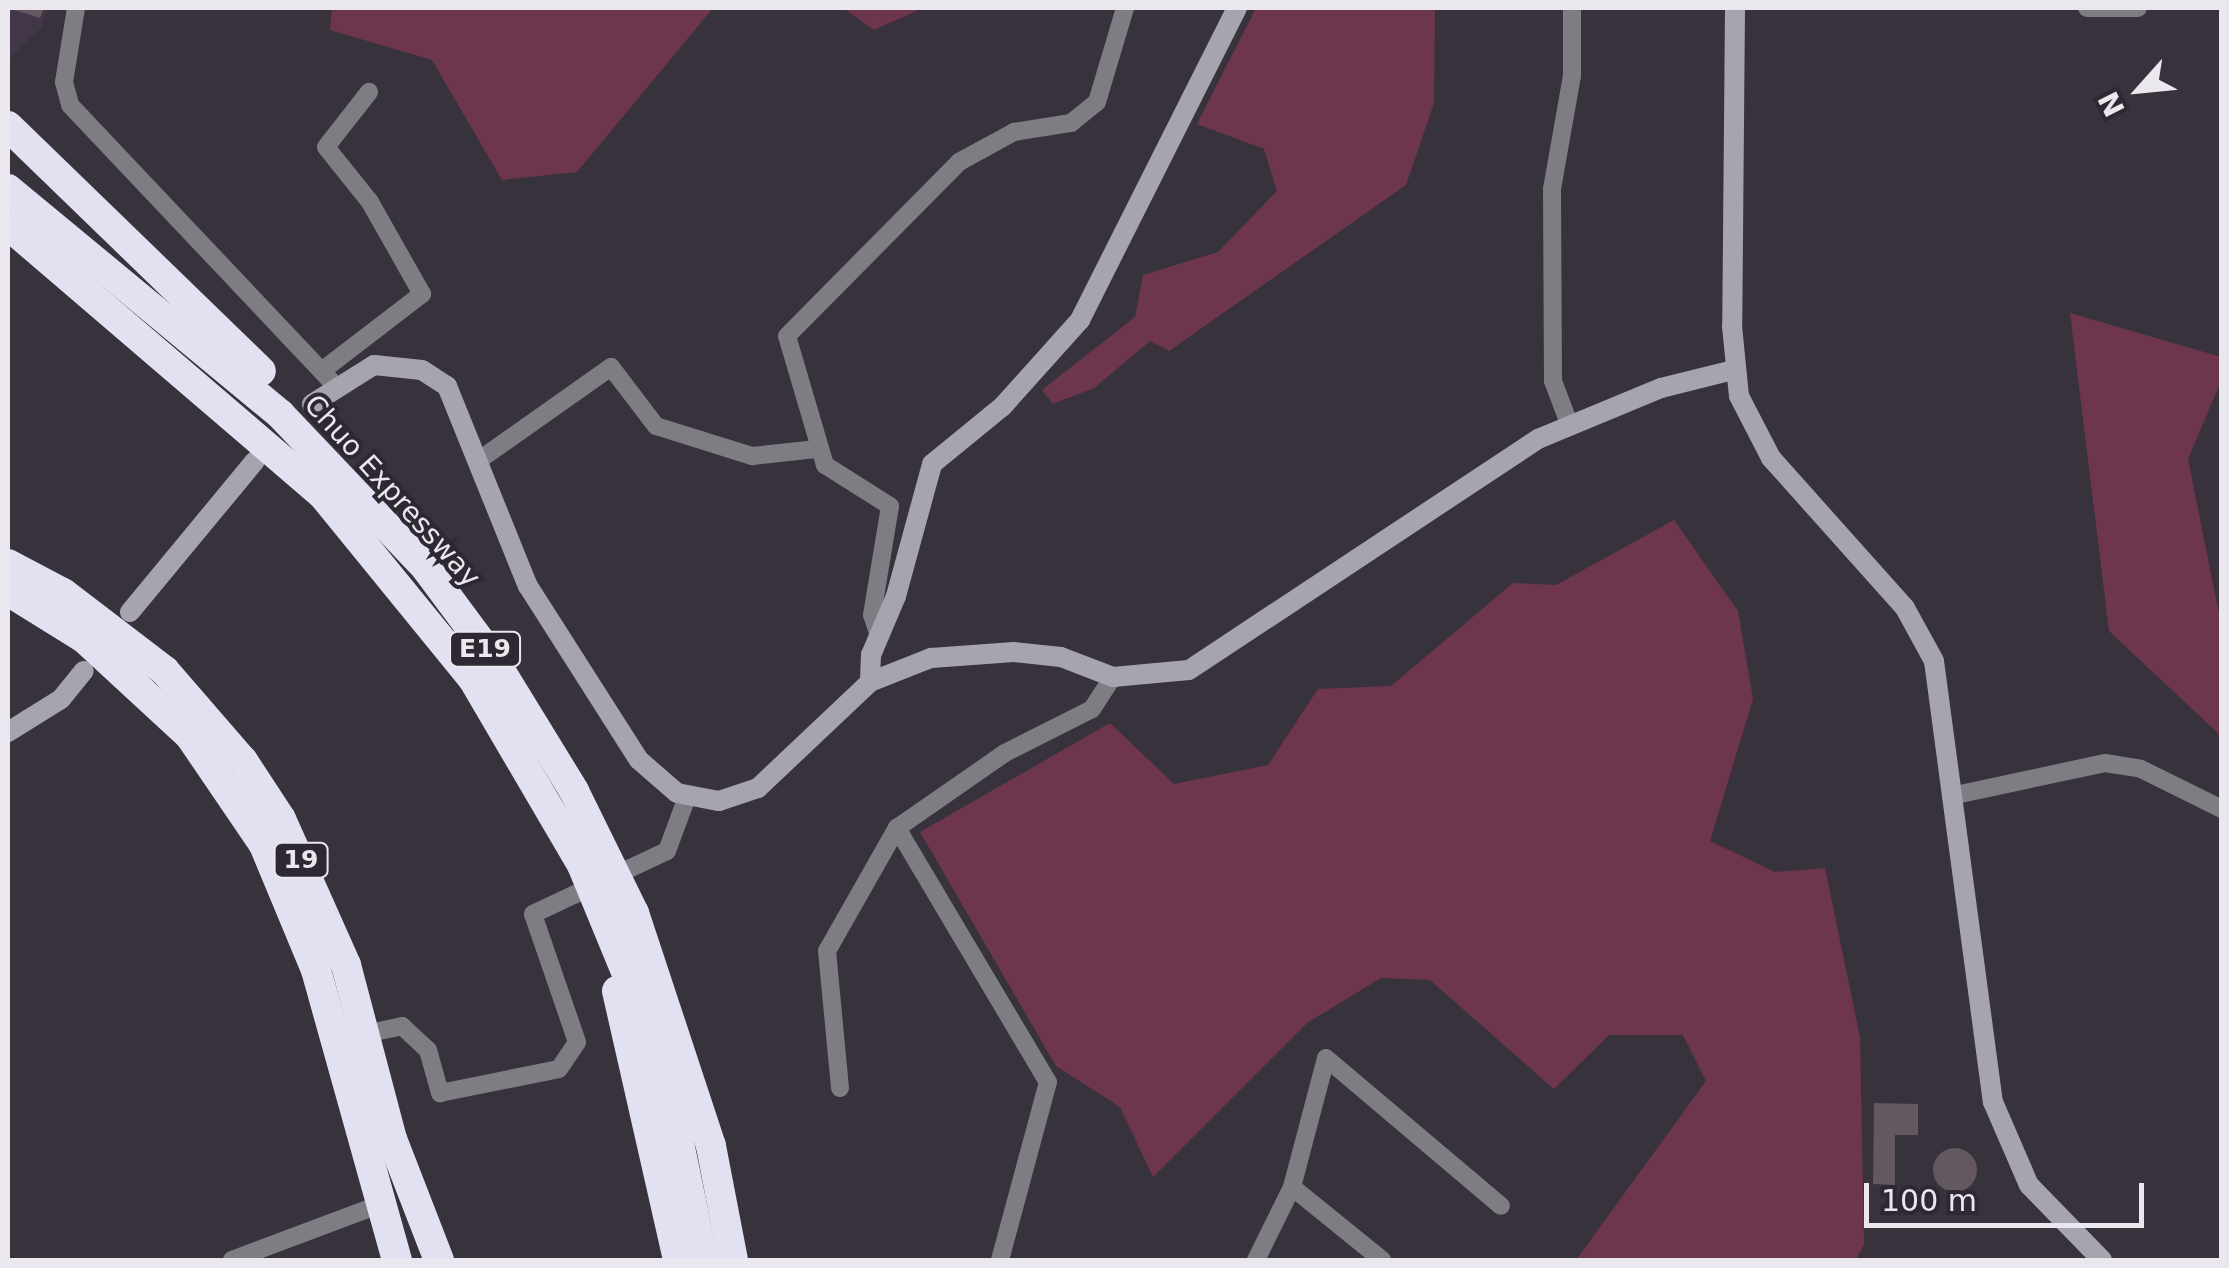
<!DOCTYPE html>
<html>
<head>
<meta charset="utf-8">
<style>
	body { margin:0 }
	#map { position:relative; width:2229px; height:1268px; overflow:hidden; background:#38323d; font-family:"DejaVu Sans",sans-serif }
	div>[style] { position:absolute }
	.built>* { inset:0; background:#413748 }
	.green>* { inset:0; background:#6e364d }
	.building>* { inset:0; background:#635760 }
	.round { border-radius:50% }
	.street>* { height:18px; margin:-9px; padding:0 9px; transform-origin:9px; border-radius:9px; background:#7d7d83 }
	.secondary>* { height:20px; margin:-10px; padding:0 10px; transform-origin:10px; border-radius:10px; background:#a6a5af }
	.highway>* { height:30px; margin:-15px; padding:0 15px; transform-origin:15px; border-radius:15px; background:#e1e1f1 }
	span { translate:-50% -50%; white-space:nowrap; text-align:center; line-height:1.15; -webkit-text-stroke:8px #2e2833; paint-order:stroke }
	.shield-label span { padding:2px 8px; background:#2e2833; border:2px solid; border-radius:8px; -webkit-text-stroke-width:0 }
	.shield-label { font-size:25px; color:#ebe7ee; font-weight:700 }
	.street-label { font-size:28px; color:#ebe7ee }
	.frame { position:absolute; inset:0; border:10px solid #ebe7ee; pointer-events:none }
	.north { position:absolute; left:2089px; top:40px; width:100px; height:100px; -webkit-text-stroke:8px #2e2833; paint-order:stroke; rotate:243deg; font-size:28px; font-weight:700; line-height:40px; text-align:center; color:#ebe7ee }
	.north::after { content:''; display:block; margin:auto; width:35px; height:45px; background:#ebe7ee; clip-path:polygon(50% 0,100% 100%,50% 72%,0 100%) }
	.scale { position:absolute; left:1864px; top:1183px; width:280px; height:45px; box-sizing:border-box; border:5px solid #ebe7ee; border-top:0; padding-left:12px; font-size:30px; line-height:35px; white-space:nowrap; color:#ebe7ee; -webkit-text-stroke:8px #2e2833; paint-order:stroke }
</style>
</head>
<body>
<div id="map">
	<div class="built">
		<div style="clip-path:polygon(8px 8px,47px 8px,42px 27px,8px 60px)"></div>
	</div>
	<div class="green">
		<div style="clip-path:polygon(332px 8px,713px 8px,577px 172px,502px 180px,432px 60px,330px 30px)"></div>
		<div style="clip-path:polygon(843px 8px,923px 8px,874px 30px)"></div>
		<div style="clip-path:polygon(1256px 8px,1435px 8px,1434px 103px,1406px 185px,1169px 351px,1150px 341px,1094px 388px,1053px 404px,1042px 390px,1135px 317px,1143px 275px,1218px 252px,1277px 191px,1264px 149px,1197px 124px)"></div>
		<div style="clip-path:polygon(2070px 313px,2221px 357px,2221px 381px,2188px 459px,2221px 624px,2221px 736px,2109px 631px)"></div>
		<div style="clip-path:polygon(1674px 520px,1738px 611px,1753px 699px,1710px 841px,1775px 872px,1825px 868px,1860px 1037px,1864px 1244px,1856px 1260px,1576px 1260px,1706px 1081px,1683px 1035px,1609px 1035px,1554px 1089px,1430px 980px,1381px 978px,1307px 1023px,1153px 1177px,1120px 1107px,1056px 1066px,920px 832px,1110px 723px,1174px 784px,1268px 765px,1318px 689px,1391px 686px,1513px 583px,1556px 585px)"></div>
	</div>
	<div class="building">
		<div style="clip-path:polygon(8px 8px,44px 8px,40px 18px)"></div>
		<div style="clip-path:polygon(1874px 1103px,1918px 1104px,1918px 1135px,1895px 1135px,1895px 1185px,1873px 1184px)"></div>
		<div class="round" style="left:1933px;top:1148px;width:44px;height:44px"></div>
	</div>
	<div class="street">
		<div style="left:76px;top:8px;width:75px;rotate:99.2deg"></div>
		<div style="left:64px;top:82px;width:24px;rotate:75deg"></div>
		<div style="left:70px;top:105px;width:386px;rotate:46.6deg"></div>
		<div style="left:2087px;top:8px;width:51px"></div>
		<div style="left:323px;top:370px;width:125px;rotate:-37.5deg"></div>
		<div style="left:422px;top:294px;width:106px;rotate:-119.5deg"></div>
		<div style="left:370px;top:202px;width:70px;rotate:-128.7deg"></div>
		<div style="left:326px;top:147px;width:70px;rotate:-52deg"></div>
		<div style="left:1570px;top:426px;width:48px;rotate:-110.7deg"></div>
		<div style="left:1553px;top:381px;width:192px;rotate:-90.3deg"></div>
		<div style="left:1552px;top:189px;width:115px;rotate:-80deg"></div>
		<div style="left:1572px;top:76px;width:68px;rotate:-90deg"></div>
		<div style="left:482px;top:458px;width:158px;rotate:-35.2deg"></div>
		<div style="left:611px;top:367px;width:74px;rotate:52.7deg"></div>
		<div style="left:656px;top:426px;width:101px;rotate:17.4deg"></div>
		<div style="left:752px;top:456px;width:64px;rotate:-6.2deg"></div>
		<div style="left:878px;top:633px;width:19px;rotate:-108deg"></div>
		<div style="left:872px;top:615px;width:110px;rotate:-80.6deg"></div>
		<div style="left:890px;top:506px;width:77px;rotate:-147.8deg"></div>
		<div style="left:825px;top:465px;width:134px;rotate:-106.4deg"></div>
		<div style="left:787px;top:336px;width:245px;rotate:-45.3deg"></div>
		<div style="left:959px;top:162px;width:63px;rotate:-28.6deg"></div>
		<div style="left:1014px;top:132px;width:58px;rotate:-9deg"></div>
		<div style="left:1071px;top:123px;width:33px;rotate:-39deg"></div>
		<div style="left:1097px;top:102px;width:98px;rotate:-73.4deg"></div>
		<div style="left:1951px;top:796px;width:157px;rotate:-12.1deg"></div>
		<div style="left:2105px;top:763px;width:36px;rotate:9deg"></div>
		<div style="left:2141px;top:769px;width:90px;rotate:26.3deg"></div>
		<div style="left:897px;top:828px;width:295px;rotate:59.3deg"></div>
		<div style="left:1048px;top:1082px;width:184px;rotate:105.1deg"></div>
		<div style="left:365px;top:1034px;width:38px;rotate:-12deg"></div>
		<div style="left:402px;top:1026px;width:35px;rotate:43deg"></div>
		<div style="left:428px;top:1050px;width:45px;rotate:74.4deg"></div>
		<div style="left:440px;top:1093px;width:121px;rotate:-11.4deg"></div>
		<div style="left:559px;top:1069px;width:32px;rotate:-56deg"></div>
		<div style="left:577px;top:1042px;width:135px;rotate:-109deg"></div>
		<div style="left:533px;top:914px;width:148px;rotate:-25.2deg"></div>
		<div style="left:667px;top:851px;width:58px;rotate:-69.7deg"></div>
		<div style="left:840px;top:1088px;width:138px;rotate:-95.4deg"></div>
		<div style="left:827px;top:951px;width:142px;rotate:-60.4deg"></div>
		<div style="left:897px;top:828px;width:131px;rotate:-34.8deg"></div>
		<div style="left:1005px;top:753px;width:97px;rotate:-26.8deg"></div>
		<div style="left:1092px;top:709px;width:38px;rotate:-57deg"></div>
		<div style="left:1292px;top:1187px;width:133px;rotate:-75.2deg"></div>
		<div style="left:1326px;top:1058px;width:229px;rotate:40.2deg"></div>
		<div style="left:232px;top:1260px;width:156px;rotate:-20.6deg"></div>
		<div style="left:1256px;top:1260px;width:81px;rotate:-63.7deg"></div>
		<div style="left:1292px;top:1187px;width:116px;rotate:39deg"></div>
	</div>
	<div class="secondary">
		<div style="left:1735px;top:8px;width:318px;rotate:90.5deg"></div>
		<div style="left:1732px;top:326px;width:70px;rotate:84.3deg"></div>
		<div style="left:1739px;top:396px;width:70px;rotate:62.7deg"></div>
		<div style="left:1771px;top:458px;width:201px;rotate:48.2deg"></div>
		<div style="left:1905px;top:608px;width:60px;rotate:61.3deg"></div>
		<div style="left:1934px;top:661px;width:445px;rotate:82.4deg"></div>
		<div style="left:1993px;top:1102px;width:90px;rotate:66.6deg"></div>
		<div style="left:2029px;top:1185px;width:105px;rotate:45.8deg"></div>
		<div style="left:312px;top:404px;width:73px;rotate:-32.2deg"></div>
		<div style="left:374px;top:365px;width:48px;rotate:5.9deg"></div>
		<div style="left:422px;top:370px;width:30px;rotate:33deg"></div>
		<div style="left:447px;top:386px;width:216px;rotate:68deg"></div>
		<div style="left:528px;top:586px;width:206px;rotate:57.5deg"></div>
		<div style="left:639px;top:760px;width:50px;rotate:41deg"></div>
		<div style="left:677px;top:793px;width:43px;rotate:10.8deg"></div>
		<div style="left:719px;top:801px;width:41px;rotate:-18.4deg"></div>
		<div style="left:758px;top:788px;width:154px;rotate:-43.4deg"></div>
		<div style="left:870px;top:682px;width:66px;rotate:-21.5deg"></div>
		<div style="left:931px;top:658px;width:83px;rotate:-4.1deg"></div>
		<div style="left:1014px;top:652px;width:47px;rotate:6.1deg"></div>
		<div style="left:1061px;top:657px;width:56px;rotate:21deg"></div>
		<div style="left:1113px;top:677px;width:76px;rotate:-5.3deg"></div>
		<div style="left:1189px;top:670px;width:419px;rotate:-33.5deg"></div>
		<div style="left:1538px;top:439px;width:133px;rotate:-22.5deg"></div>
		<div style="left:1661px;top:388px;width:74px;rotate:-14deg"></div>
		<div style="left:130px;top:612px;width:196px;rotate:-50.4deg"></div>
		<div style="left:870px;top:682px;width:27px;rotate:-88deg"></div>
		<div style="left:871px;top:655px;width:64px;rotate:-67deg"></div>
		<div style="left:896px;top:596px;width:137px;rotate:-74.7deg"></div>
		<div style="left:932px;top:464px;width:90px;rotate:-39.2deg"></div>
		<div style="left:1002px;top:407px;width:117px;rotate:-48.1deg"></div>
		<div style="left:1080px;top:320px;width:349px;rotate:-63.3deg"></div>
		<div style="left:8px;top:732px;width:62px;rotate:-31.9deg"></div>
		<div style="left:61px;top:699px;width:36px;rotate:-51deg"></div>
	</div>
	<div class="highway">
		<div style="left:8px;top:126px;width:352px;rotate:44.1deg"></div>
		<div style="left:8px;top:189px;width:353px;rotate:39.6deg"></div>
		<div style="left:280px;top:414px;width:212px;rotate:46.5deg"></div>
		<div style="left:426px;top:568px;width:111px;rotate:53.4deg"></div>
		<div style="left:492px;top:657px;width:157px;rotate:58.5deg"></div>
		<div style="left:574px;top:791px;width:136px;rotate:63.8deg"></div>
		<div style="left:634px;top:913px;width:245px;rotate:71.7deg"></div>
		<div style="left:711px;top:1146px;width:116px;rotate:79.1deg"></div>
		<div style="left:8px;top:225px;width:415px;rotate:40.6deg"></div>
		<div style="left:323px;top:495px;width:237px;rotate:50.8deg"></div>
		<div style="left:473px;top:679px;width:216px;rotate:59.6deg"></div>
		<div style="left:582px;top:865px;width:149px;rotate:67.6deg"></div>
		<div style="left:639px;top:1003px;width:86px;rotate:70.9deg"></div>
		<div style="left:667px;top:1084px;width:180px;rotate:78.4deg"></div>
		<div style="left:8px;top:564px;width:62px;rotate:27.8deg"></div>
		<div style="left:63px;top:593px;width:128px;rotate:37.4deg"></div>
		<div style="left:165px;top:671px;width:119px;rotate:49.1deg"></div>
		<div style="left:243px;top:761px;width:69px;rotate:56.8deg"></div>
		<div style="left:281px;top:819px;width:160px;rotate:66deg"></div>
		<div style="left:346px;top:965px;width:180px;rotate:75.2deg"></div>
		<div style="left:392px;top:1139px;width:130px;rotate:68.8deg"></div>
		<div style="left:8px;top:591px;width:91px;rotate:31.9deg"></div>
		<div style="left:85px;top:639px;width:143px;rotate:42.7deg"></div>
		<div style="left:190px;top:736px;width:132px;rotate:55.8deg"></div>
		<div style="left:264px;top:845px;width:135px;rotate:67.4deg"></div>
		<div style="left:316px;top:970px;width:301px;rotate:74.4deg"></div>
		<div style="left:617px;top:991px;width:276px;rotate:77.2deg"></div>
	</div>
	<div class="shield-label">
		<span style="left:485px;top:649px">E19</span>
		<span style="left:301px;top:860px">19</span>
	</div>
	<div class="street-label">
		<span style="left:392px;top:491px;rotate:48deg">Chuo Expressway</span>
	</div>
	<div class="frame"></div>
	<div class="north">N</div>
	<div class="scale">100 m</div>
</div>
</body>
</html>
